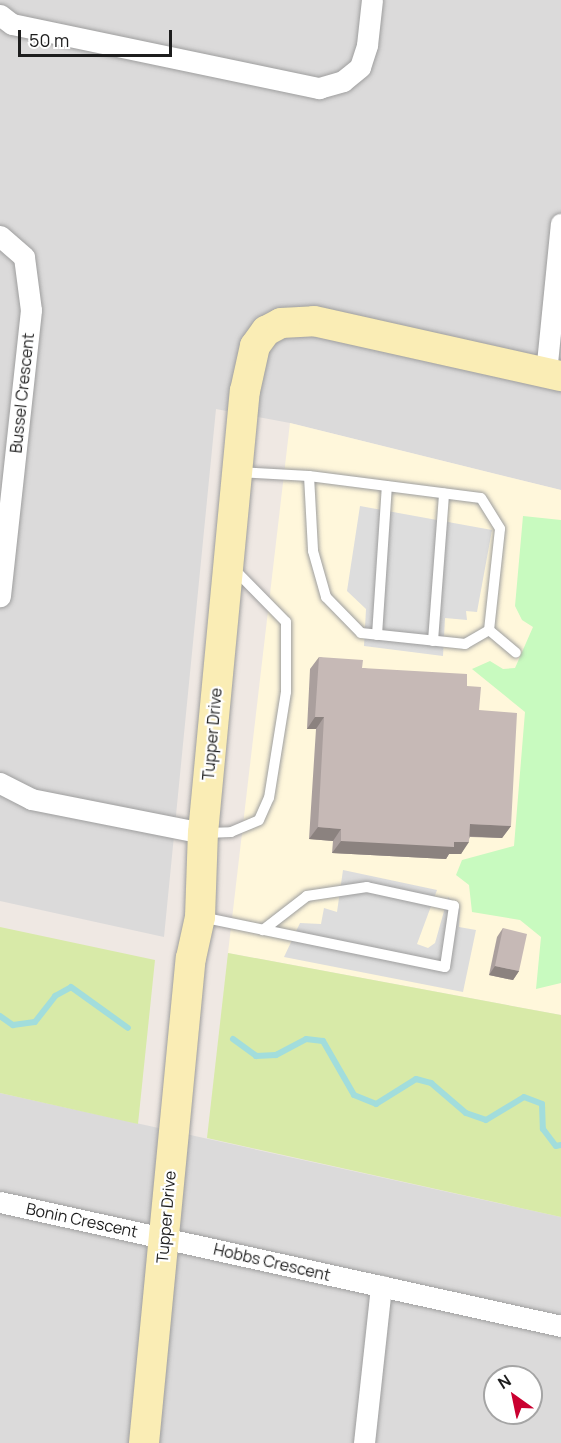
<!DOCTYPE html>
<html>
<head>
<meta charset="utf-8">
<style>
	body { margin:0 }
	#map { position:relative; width:561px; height:1443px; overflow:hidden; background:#efe8e3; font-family:Manrope,sans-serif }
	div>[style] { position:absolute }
	.residential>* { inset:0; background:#dbdada }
	.education>* { inset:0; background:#fff7db }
	.grass>* { inset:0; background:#d8eaa8 }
	.park>* { inset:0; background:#c8fabf }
	.parking>* { inset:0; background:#ddd }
	.stream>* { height:6px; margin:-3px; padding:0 3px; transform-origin:3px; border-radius:3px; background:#a2dddc }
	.roads { filter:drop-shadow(0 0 2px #9e9e9e) drop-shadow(0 0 2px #9e9e9e) }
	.lane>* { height:10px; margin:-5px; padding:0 5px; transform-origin:5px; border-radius:5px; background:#fff }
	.street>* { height:21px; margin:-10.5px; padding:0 10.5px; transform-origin:10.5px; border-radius:10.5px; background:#fff }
	.secondary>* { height:30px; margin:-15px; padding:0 15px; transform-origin:15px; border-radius:15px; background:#faedb5 }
	.wall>* { inset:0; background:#aa9f9d }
	.shaded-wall>* { inset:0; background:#8b827f }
	.building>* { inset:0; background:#c6b9b6 }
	span { translate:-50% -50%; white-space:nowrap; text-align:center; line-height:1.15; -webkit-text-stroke:4.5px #fff; paint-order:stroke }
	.street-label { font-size:16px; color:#1d1d1d }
	.north { position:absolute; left:483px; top:1365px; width:60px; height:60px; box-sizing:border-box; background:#fff; border:2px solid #a5a5a5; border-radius:50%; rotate:327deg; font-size:16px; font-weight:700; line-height:24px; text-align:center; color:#1d1d1d }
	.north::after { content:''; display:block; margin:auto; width:21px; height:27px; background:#ca0030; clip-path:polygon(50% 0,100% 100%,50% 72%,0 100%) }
	.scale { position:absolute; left:18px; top:30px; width:154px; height:27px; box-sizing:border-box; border:3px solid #1d1d1d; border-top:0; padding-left:8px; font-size:18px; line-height:21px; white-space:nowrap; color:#1d1d1d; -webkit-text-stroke:4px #fff; paint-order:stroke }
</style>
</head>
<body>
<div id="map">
	<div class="residential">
		<div style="clip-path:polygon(0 0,561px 0,561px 490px,290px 423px,216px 409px,164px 937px,0 901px)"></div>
		<div style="clip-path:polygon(evenodd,0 1093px,561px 1217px,561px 1443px,0 1443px,0 1093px,495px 1377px,531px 1377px,531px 1413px,495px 1413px,495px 1377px)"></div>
	</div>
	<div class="education">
		<div style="clip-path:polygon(290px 423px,561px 490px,561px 1015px,228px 953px)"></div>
	</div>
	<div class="grass">
		<div style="clip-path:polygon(0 927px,155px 960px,138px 1124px,0 1093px)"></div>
		<div style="clip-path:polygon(228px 953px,561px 1015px,561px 1217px,207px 1138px)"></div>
	</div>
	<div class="park">
		<div style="clip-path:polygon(523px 516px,561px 520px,561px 983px,536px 989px,541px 937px,520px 920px,472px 912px,469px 885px,456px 875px,462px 860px,514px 846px,525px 712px,472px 669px,490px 661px,503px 669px,515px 668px,533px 627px,522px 620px,515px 606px)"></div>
	</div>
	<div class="parking">
		<div style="clip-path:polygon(360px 506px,492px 530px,477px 612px,466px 611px,467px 620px,445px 618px,443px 656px,364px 646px,366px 609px,347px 591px)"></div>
		<div style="clip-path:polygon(343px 870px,437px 890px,417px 944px,428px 948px,435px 943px,448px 897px,460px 909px,459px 927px,476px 930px,463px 992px,284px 957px,300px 923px,321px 924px,324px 908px,337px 912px)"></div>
	</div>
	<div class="stream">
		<div style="left:0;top:1016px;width:16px;rotate:35deg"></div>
		<div style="left:13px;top:1025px;width:22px;rotate:-8deg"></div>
		<div style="left:35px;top:1022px;width:33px;rotate:-52deg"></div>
		<div style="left:55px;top:996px;width:18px;rotate:-29deg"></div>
		<div style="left:71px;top:987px;width:70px;rotate:35.7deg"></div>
		<div style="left:233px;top:1039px;width:29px;rotate:36deg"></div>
		<div style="left:256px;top:1056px;width:20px;rotate:-3deg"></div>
		<div style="left:276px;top:1055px;width:34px;rotate:-28deg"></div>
		<div style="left:306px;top:1039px;width:17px;rotate:7deg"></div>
		<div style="left:323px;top:1041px;width:62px;rotate:60.1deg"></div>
		<div style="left:354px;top:1095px;width:24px;rotate:22deg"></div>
		<div style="left:376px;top:1104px;width:47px;rotate:-32deg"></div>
		<div style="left:416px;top:1079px;width:16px;rotate:15deg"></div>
		<div style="left:431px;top:1083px;width:46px;rotate:40.6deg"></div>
		<div style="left:466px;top:1113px;width:21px;rotate:19deg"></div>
		<div style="left:486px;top:1120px;width:44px;rotate:-31.2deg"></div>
		<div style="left:524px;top:1097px;width:19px;rotate:21deg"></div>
		<div style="left:542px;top:1104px;width:25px;rotate:88deg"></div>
		<div style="left:543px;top:1129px;width:21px;rotate:53deg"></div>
		<div style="left:556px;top:1146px;width:5px;rotate:-11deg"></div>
	</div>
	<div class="roads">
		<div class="lane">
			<div style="left:238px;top:472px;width:71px;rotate:3.2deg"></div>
			<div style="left:309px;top:476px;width:173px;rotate:7.3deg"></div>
			<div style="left:481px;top:498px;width:36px;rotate:58deg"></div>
			<div style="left:500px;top:529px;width:102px;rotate:96.2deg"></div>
			<div style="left:489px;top:630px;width:35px;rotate:40deg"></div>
			<div style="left:309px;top:476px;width:75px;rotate:86.9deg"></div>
			<div style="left:313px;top:551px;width:48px;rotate:74.2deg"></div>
			<div style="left:326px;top:597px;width:50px;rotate:45.8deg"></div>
			<div style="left:361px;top:633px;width:105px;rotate:6deg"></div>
			<div style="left:465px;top:644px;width:28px;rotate:-30deg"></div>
			<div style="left:377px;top:635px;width:149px;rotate:-86.2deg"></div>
			<div style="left:433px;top:641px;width:148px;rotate:-85.7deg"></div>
			<div style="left:206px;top:833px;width:25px;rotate:-2deg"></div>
			<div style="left:231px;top:832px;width:30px;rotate:-23deg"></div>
			<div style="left:259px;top:820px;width:24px;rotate:-66deg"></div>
			<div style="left:269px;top:798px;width:107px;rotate:-80.9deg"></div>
			<div style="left:286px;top:692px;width:70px;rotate:-90deg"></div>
			<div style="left:286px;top:622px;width:76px;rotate:-134.5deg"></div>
			<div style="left:201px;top:917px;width:249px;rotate:11.6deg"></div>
			<div style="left:445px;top:967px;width:62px;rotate:-81.6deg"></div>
			<div style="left:454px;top:906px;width:89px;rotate:-167.7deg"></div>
			<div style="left:367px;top:887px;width:61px;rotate:171.5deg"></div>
			<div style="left:307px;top:896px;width:56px;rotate:142.3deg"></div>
		</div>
		<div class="street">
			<div style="left:0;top:15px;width:15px;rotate:37deg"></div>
			<div style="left:12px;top:24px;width:314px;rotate:11.8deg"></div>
			<div style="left:319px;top:88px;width:25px;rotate:-16deg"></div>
			<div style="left:343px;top:81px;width:22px;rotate:-39deg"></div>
			<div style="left:360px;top:67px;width:23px;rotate:-72deg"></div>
			<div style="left:367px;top:45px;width:45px;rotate:-83.7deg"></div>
			<div style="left:0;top:236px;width:32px;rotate:41deg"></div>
			<div style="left:24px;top:257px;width:53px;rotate:82.5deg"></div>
			<div style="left:31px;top:310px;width:288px;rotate:96.2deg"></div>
			<div style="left:546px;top:373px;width:150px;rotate:-84.3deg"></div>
			<div style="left:0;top:783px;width:35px;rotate:27deg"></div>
			<div style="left:31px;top:799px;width:175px;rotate:11.2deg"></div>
			<div style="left:0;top:1202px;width:575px;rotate:12.46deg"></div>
			<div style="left:364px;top:1443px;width:158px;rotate:-83.8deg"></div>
		</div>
		<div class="secondary">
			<div style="left:144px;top:1443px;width:487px;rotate:-84.5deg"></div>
			<div style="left:191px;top:958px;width:42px;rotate:-77.6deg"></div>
			<div style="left:200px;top:917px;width:84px;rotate:-88deg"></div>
			<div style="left:203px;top:833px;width:444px;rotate:-84.6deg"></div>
			<div style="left:245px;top:391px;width:46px;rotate:-77.5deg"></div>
			<div style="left:255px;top:346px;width:19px;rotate:-54deg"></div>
			<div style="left:266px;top:331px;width:17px;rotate:-28deg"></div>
			<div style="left:281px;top:323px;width:33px;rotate:-3deg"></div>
			<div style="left:314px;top:321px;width:253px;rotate:12.6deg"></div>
		</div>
	</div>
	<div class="wall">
		<div style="clip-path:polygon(319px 657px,362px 668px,467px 686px,479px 710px,511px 826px,502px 838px,470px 837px,461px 854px,449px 854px,446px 859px,332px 853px,333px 841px,309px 839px,316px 729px,307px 729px,310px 669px)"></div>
		<div style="clip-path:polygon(503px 928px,519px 971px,513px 980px,489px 975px,497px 937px)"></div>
	</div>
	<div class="shaded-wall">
		<div style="clip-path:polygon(315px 717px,324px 717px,316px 729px,307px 729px)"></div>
		<div style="clip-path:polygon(470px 824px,511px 826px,502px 838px,462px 836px)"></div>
		<div style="clip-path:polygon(318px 827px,341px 829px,333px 841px,309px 839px)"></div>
		<div style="clip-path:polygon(341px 841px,454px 842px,469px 842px,461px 854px,449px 854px,446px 859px,332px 853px)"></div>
		<div style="clip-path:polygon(495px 966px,519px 971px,513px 980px,489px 975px)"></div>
	</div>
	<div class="building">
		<div style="clip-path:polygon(319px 657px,363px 660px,362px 668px,467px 674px,467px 686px,481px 687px,479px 710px,517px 713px,511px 826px,470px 824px,469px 842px,454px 842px,454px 847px,341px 841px,341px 829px,318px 827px,324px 717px,315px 717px)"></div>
		<div style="clip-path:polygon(503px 928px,527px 934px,519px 971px,495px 966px)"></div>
	</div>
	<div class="street-label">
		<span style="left:22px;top:393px;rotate:-84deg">Bussel Crescent</span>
		<span style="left:212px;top:734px;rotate:-85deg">Tupper Drive</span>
		<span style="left:166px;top:1217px;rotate:-85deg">Tupper Drive</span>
		<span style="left:82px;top:1220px;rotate:12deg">Bonin Crescent</span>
		<span style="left:272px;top:1262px;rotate:13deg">Hobbs Crescent</span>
	</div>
	<div class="north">N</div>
	<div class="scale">50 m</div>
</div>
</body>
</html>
